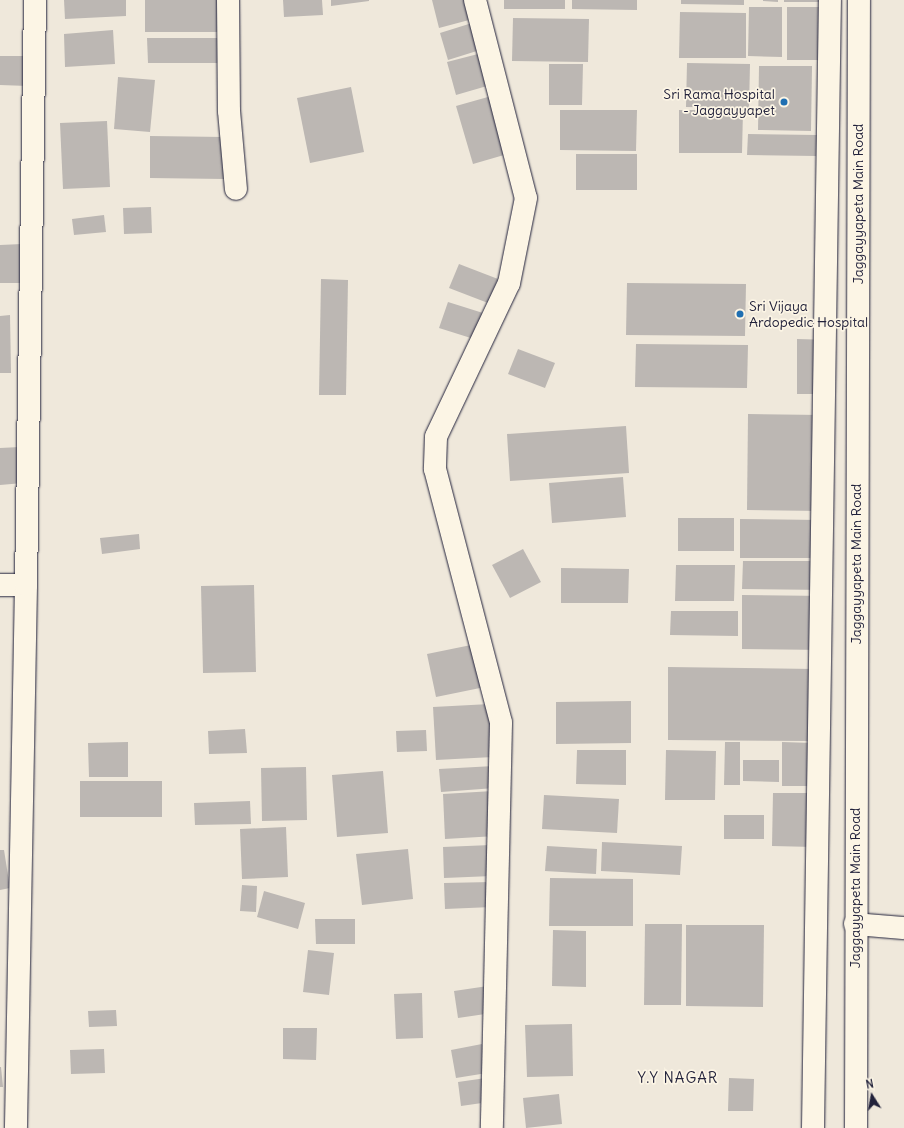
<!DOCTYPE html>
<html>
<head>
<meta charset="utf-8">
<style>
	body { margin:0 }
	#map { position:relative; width:904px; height:1128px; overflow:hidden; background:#efe8db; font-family:Delius,sans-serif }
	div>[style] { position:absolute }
	.building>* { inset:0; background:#bcb7b3 }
	.roads { filter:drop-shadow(0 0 1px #22223b) drop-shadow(0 0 1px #22223b) }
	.minor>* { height:22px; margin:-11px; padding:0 11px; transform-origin:11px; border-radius:11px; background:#fcf5e5 }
	.secondary>* { height:22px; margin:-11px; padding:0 11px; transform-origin:11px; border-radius:11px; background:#fcf5e5 }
	.dots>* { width:11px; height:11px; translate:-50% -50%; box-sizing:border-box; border:2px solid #fcf5e5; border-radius:50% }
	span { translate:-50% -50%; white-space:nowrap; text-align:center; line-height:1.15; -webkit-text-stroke:3.5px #fcf5e5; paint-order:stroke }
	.poi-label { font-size:14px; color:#22223b }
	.right { translate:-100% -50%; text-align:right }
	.left { translate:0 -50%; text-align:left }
	.street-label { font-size:14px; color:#22223b }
	.neighbourhood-label { font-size:15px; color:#22223b; letter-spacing:1px }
	.north { position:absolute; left:852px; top:1076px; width:40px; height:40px; -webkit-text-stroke:3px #fcf5e5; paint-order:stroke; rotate:349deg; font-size:11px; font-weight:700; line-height:16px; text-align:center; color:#22223b }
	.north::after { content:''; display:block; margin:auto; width:14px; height:18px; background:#22223b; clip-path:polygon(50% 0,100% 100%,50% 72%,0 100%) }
</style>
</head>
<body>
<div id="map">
	<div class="building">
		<div style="clip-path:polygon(64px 0,126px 0,126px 16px,65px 19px)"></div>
		<div style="clip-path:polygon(145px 0,224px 0,224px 32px,145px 32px)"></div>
		<div style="clip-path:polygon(283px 0,322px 0,323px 15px,284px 17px)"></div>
		<div style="clip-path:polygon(331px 0,369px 0,369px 1px,331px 6px)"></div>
		<div style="clip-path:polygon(432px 0,464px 0,469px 20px,439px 28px)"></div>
		<div style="clip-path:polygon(504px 0,565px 0,565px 9px,504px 9px)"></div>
		<div style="clip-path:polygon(572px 0,637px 0,637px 10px,572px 9px)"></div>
		<div style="clip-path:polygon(681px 0,744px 0,744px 5px,681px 4px)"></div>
		<div style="clip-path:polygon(763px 0,778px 0,778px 2px,763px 1px)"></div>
		<div style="clip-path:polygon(784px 0,835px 0,835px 2px,784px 2px)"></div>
		<div style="clip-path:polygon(749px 7px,782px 7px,782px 57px,748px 56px)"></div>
		<div style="clip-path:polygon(787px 7px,832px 7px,831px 60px,787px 60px)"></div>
		<div style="clip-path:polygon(680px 12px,746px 13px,746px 58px,679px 58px)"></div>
		<div style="clip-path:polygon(513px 18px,589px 19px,588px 62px,512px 61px)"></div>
		<div style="clip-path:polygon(472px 23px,480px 50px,448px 60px,440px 33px)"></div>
		<div style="clip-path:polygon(113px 30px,115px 64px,65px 67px,64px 34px)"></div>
		<div style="clip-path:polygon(147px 38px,219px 38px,220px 63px,148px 63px)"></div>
		<div style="clip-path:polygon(478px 54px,487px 86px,456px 95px,447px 62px)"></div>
		<div style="clip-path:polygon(0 56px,29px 56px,28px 86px,0 85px)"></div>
		<div style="clip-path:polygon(687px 63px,750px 64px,749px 108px,686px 107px)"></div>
		<div style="clip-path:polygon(549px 64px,583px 64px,582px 105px,549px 105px)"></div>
		<div style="clip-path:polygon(759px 66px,812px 66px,811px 131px,758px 130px)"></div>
		<div style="clip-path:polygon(118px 77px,155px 80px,150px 132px,114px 129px)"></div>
		<div style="clip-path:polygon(351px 87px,364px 152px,310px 163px,297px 98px)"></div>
		<div style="clip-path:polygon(495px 95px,511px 153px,473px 164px,456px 106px)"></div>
		<div style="clip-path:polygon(560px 110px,637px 110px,636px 151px,560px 150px)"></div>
		<div style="clip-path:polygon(679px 110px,743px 110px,742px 153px,679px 153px)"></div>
		<div style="clip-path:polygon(107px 121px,110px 187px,63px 189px,60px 123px)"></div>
		<div style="clip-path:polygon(748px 134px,817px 135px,816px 156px,747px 155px)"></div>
		<div style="clip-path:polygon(150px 136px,224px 137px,224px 179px,150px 178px)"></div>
		<div style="clip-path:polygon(576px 154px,637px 154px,637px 190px,576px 190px)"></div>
		<div style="clip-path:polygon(151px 207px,152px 233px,124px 234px,123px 208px)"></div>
		<div style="clip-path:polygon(104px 215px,106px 232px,74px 235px,72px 219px)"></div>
		<div style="clip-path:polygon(22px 244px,23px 283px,0 283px,0 245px)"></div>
		<div style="clip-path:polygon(459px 264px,498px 279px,488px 303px,449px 288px)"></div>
		<div style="clip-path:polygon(321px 279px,348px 280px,346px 395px,319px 395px)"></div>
		<div style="clip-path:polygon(627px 283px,746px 284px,745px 336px,626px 335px)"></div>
		<div style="clip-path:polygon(448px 302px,483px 313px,474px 339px,439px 328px)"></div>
		<div style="clip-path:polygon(10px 315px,11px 373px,0 373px,0 316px)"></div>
		<div style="clip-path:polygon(797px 339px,833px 340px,832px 394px,797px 394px)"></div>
		<div style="clip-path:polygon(636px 344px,748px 345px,747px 388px,635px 387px)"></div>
		<div style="clip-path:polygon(518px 349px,555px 363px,545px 388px,508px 374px)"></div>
		<div style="clip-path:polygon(748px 414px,821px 415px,820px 511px,747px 510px)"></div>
		<div style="clip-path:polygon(626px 426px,629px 473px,510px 481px,507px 434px)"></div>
		<div style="clip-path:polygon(20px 447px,23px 483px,0 485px,0 448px)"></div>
		<div style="clip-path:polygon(623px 477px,626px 517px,552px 523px,549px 483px)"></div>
		<div style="clip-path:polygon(678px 518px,734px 518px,734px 551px,678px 551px)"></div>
		<div style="clip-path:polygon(740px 519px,820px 520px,820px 558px,740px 558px)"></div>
		<div style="clip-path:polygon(139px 534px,140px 549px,102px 554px,100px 538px)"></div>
		<div style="clip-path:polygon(523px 549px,541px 582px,510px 598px,492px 565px)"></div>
		<div style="clip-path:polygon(743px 561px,827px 561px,827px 590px,742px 589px)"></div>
		<div style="clip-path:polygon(676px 565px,735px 565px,734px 601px,675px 601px)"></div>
		<div style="clip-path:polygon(561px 568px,629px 569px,628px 603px,561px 603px)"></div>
		<div style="clip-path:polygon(254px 585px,256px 672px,203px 673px,201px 586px)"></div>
		<div style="clip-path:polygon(742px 595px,826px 596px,826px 650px,742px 649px)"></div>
		<div style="clip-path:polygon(671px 611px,738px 611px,738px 636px,670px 635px)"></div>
		<div style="clip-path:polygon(476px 644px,485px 687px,436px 697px,427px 654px)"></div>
		<div style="clip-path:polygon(668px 667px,814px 669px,814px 741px,668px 740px)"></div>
		<div style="clip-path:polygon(631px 701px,631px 743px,556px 744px,556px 702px)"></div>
		<div style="clip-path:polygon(490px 704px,493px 757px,436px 760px,433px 707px)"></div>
		<div style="clip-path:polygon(245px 729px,247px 753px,209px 754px,208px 731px)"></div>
		<div style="clip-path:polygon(426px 730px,427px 751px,397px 752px,396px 731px)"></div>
		<div style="clip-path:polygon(128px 742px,128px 777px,89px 777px,88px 743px)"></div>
		<div style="clip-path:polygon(725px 742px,740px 742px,740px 785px,724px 785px)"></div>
		<div style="clip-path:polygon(782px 742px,812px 743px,812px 786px,782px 786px)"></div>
		<div style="clip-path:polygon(577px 750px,626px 750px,626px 785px,576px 784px)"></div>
		<div style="clip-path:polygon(666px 750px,716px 751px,715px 800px,665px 800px)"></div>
		<div style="clip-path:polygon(743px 760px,779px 760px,779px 782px,743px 781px)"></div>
		<div style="clip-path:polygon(494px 766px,495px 788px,441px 792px,439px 769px)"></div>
		<div style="clip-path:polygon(306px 767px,307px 820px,262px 821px,261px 768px)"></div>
		<div style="clip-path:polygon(383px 771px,388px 833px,337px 837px,332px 775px)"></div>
		<div style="clip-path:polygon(80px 781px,162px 781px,162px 817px,80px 817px)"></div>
		<div style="clip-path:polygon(493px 791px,496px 836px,445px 839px,443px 794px)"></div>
		<div style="clip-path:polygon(773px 793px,815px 793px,814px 847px,772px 846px)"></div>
		<div style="clip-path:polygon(544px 795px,619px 799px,617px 833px,542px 829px)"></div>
		<div style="clip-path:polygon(250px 801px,251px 824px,195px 825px,194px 803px)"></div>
		<div style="clip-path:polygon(724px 815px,764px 815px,764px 839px,724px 839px)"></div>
		<div style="clip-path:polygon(286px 827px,288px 877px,242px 879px,240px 829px)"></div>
		<div style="clip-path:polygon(602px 842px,682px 846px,680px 875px,601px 871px)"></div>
		<div style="clip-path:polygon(491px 845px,492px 876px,444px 878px,443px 847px)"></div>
		<div style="clip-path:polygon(547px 846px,597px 849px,596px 874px,545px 871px)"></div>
		<div style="clip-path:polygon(408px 849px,413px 899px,362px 905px,356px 854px)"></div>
		<div style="clip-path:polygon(0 850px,4px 850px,10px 888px,0 890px)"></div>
		<div style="clip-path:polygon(550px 878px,633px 879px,633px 926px,549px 926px)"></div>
		<div style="clip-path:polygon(491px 882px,492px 907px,445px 909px,444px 883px)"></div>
		<div style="clip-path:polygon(242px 885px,257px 886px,256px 912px,240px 911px)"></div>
		<div style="clip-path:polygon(264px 891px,305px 903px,298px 929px,257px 917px)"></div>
		<div style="clip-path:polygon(315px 919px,355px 919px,355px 944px,316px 944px)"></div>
		<div style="clip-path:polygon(645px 924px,682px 924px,681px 1005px,644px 1005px)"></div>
		<div style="clip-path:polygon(686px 925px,764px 925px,763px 1007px,686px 1006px)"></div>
		<div style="clip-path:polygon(553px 930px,586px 931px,586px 987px,552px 986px)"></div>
		<div style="clip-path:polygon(308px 950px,334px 953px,329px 995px,303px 992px)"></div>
		<div style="clip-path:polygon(488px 986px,492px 1013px,458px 1018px,454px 991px)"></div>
		<div style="clip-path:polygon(422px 993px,423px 1038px,396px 1039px,394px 994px)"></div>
		<div style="clip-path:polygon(116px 1010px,117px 1026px,89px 1027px,88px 1011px)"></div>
		<div style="clip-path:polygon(572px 1024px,573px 1076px,527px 1077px,525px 1025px)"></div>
		<div style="clip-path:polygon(283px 1028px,317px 1028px,316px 1060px,283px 1059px)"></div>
		<div style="clip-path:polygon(482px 1044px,487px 1073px,456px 1078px,451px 1050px)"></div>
		<div style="clip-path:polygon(104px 1049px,105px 1073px,71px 1074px,70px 1050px)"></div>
		<div style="clip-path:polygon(0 1067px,1px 1067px,3px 1087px,0 1087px)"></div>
		<div style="clip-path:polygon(486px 1078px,489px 1102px,461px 1106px,458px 1082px)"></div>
		<div style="clip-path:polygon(729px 1078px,754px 1079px,753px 1111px,728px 1111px)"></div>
		<div style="clip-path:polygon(559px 1094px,562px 1124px,526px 1128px,523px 1098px)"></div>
	</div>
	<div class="roads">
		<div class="minor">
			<div style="left:228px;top:0;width:111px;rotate:89.5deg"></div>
			<div style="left:229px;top:111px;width:78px;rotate:84.9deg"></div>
			<div style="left:475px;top:0;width:204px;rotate:75.6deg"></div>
			<div style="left:526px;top:198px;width:87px;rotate:101.3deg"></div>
			<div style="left:509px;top:283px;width:170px;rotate:115.4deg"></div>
			<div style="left:436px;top:437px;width:32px;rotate:92deg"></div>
			<div style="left:435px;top:469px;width:262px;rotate:75.4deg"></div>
			<div style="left:501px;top:723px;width:405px;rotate:91.3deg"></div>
			<div style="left:0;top:585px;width:26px"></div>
			<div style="left:26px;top:585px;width:543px;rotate:91.06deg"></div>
			<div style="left:26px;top:585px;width:585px;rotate:-89.12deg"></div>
			<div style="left:855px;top:924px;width:49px;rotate:4.7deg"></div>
		</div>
		<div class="secondary">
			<div style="left:813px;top:1128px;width:1128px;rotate:-89.14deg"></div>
			<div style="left:856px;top:1128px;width:1128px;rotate:-89.85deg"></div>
		</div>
	</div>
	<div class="dots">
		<div style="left:784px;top:102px;background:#1f6fb2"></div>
		<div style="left:740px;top:314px;background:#1f6fb2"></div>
	</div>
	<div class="poi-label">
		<span class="right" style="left:775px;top:102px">Sri Rama Hospital<br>- Jaggayyapet</span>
		<span class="left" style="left:749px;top:314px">Sri Vijaya<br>Ardopedic Hospital</span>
	</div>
	<div class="street-label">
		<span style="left:858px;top:204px;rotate:-90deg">Jaggayyapeta Main Road</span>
		<span style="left:856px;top:564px;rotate:-90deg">Jaggayyapeta Main Road</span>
		<span style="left:855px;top:888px;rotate:-90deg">Jaggayyapeta Main Road</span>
	</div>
	<div class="neighbourhood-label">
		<span style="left:678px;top:1078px">Y.Y NAGAR</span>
	</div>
	<div class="north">N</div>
</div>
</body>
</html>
